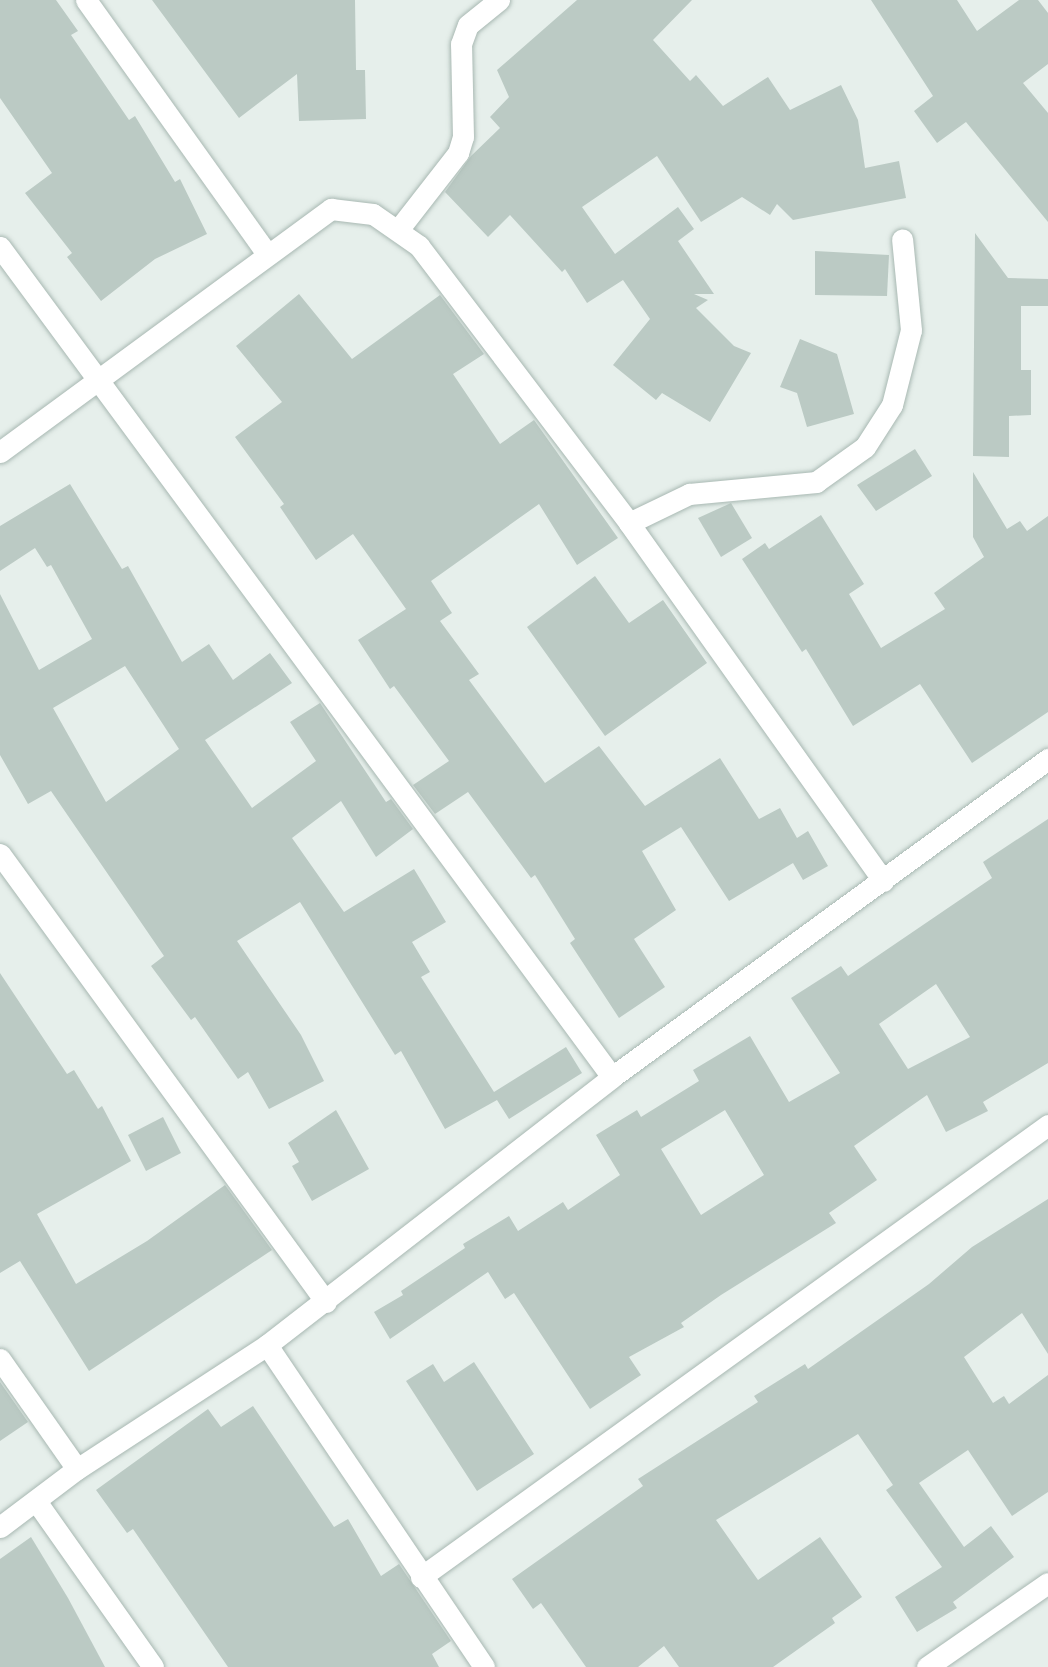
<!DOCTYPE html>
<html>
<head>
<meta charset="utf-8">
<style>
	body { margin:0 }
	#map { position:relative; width:1048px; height:1667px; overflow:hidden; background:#e6efeb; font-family:"Public Sans",sans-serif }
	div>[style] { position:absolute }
	.building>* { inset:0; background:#bbcac4 }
	.roads { filter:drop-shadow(0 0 2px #a8b8b2) drop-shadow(0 0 2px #a8b8b2) }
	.minor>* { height:21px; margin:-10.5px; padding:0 10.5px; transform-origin:10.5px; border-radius:10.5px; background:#fff }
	span { translate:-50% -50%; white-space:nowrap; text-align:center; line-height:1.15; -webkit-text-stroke:5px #f7fbf9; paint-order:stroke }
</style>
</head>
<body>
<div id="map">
	<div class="building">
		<div style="clip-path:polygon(0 0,56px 0,78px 31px,71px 35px,129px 120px,135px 116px,175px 182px,180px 179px,207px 234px,155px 259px,101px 301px,67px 257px,72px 253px,25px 193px,52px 173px,0 98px)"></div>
		<div style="clip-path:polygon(152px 0,355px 0,356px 70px,365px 70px,366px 119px,299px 121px,297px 74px,239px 118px)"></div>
		<div style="clip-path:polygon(577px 0,692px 0,653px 40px,690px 81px,696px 75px,723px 106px,768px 77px,790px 110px,841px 85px,858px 120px,865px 168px,899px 161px,906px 198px,793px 220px,777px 204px,770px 215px,742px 197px,701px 222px,657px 156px,582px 207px,615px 254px,678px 207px,694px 229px,678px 241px,714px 294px,694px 294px,708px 300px,696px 308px,734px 346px,751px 353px,710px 422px,662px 393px,656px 400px,613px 365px,650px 319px,623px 280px,587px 303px,565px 269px,562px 272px,510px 215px,488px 237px,445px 192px,471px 156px,500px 128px,490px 117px,509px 97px,497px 70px)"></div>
		<div style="clip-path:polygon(871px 0,957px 0,977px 31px,1019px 0,1038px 0,1048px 13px,1048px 64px,1023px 83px,1048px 113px,1048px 222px,966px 122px,937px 143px,914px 111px,933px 96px)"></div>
		<div style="clip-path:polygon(975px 233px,1008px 278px,1048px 279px,1048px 306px,1021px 306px,1021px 370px,1031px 370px,1031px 415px,1009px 416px,1009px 457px,973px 456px)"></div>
		<div style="clip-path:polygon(815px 251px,889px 255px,887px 296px,815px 295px)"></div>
		<div style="clip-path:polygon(299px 294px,352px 359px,440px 295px,484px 354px,453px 374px,500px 444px,534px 420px,618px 538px,577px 565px,539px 504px,431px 581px,452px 613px,440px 621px,479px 674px,469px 680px,545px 783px,599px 746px,645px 806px,720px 758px,759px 819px,780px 808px,797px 838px,808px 831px,828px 866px,803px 880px,793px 863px,729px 901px,681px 827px,642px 851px,676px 910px,634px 939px,665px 987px,619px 1018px,570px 943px,575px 939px,535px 875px,531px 878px,468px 792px,435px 814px,413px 785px,449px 761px,394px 686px,390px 689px,358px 640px,406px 609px,353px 534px,316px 560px,280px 507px,284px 504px,235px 437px,282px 402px,236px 346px)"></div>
		<div style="clip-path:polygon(800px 339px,837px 354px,854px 414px,807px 427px,797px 393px,780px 387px)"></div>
		<div style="clip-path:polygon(915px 449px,932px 476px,876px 511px,857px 485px)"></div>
		<div style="clip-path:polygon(973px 472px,1007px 529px,1020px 521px,1027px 531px,1048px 516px,1048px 712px,972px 763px,920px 684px,853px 726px,806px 649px,802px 652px,742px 559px,765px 543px,769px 549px,821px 515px,864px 584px,849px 594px,881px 648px,945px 609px,934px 593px,984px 557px,973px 537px)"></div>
		<div style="clip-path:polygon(evenodd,70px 484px,122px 569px,128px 566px,182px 662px,209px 644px,233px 680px,270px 653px,292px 683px,205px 740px,252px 808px,316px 761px,290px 722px,320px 703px,386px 802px,391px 799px,413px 829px,376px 857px,341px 801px,292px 838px,344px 912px,414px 869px,446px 922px,412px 942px,430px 972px,421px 977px,494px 1092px,566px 1047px,582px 1073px,509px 1119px,497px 1100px,445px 1129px,401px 1051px,395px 1055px,300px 902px,237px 941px,301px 1035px,324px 1081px,269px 1109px,248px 1072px,238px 1079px,195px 1017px,191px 1020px,151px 966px,164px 956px,51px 791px,28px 804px,0 755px,0 594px,39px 670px,92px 639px,51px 565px,47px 567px,35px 548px,0 571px,0 526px,70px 484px,125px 666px,179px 749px,106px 802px,53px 708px,125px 666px)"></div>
		<div style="clip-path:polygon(731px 503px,752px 538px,721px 557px,698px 518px)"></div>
		<div style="clip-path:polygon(595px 576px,629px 623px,663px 600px,707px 663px,605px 736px,527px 627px)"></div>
		<div style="clip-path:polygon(evenodd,1048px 819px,1048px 1063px,983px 1102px,988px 1111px,946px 1132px,927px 1095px,854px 1146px,877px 1180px,829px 1213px,836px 1223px,721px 1295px,681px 1323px,684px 1327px,629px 1357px,641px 1375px,590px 1409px,514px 1293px,505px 1299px,488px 1272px,390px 1339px,374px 1312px,403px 1295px,401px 1291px,465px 1248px,463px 1244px,509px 1216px,518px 1231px,563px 1202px,568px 1210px,620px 1175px,596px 1135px,637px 1110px,641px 1117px,699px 1081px,693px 1070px,750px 1036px,789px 1102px,840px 1073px,791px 998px,841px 966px,848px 976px,992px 878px,983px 862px,1048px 819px,936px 984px,970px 1037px,908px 1069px,879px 1024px,936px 984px,1048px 819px,725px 1110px,764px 1175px,701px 1215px,661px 1149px,725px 1110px)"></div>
		<div style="clip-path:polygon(0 973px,67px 1074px,74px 1070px,98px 1109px,102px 1106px,131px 1161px,37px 1214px,76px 1284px,147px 1241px,225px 1185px,272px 1250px,89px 1371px,20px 1261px,0 1273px)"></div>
		<div style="clip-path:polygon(336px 1110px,369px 1169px,312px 1201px,292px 1166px,299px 1162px,288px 1143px)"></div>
		<div style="clip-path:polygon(163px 1117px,181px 1153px,146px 1171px,128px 1135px)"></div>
		<div style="clip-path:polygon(1048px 1199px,1048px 1354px,1022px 1313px,964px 1357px,993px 1403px,1004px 1396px,1009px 1404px,1048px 1375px,1048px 1492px,1012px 1516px,968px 1450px,919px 1483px,964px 1547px,991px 1526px,1014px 1557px,953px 1602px,957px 1608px,917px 1632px,895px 1597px,942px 1567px,886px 1490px,893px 1485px,858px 1434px,716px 1520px,758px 1580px,820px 1537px,862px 1597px,832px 1618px,835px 1623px,773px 1667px,679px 1667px,664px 1646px,638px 1667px,586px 1667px,541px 1603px,533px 1609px,512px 1579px,643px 1486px,638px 1479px,758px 1402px,754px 1396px,805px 1364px,808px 1369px,929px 1284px,972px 1247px)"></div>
		<div style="clip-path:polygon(474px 1362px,534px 1454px,477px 1491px,406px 1381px,433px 1364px,444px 1382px)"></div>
		<div style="clip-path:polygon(0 1382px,28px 1422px,0 1441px)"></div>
		<div style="clip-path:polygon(253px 1406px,334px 1527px,348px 1519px,381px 1576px,399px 1564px,451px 1641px,432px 1654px,439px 1667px,228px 1667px,133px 1529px,127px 1533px,96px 1490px,208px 1409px,221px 1427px)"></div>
		<div style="clip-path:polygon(31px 1537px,68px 1598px,105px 1667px,0 1667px,0 1559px)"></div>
	</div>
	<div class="roads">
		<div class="minor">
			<div style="left:86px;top:0;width:312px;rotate:54.5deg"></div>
			<div style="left:398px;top:230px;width:98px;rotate:-52.1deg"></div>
			<div style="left:458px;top:153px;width:17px;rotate:-73deg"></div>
			<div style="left:463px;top:137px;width:93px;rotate:-91.2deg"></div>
			<div style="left:461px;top:44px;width:20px;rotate:-70deg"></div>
			<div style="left:468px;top:25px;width:40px;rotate:-39deg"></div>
			<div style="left:0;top:247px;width:1031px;rotate:53.6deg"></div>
			<div style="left:0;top:452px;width:411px;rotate:-36.3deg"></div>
			<div style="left:331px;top:209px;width:42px;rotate:6.8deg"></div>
			<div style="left:373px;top:214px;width:56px;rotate:34.8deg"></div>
			<div style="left:419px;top:246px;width:348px;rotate:52.8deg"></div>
			<div style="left:629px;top:523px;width:439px;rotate:54.6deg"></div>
			<div style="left:629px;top:523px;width:67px;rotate:-25.8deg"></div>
			<div style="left:689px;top:494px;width:128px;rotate:-5.4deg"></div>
			<div style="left:816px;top:482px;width:60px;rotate:-35.5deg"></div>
			<div style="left:865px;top:447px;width:50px;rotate:-57.3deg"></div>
			<div style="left:892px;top:405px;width:77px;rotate:-75.8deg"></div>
			<div style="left:911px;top:330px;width:91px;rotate:-95.6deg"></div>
			<div style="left:0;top:854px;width:554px;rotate:53.96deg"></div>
			<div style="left:267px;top:1345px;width:388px;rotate:56deg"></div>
			<div style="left:0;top:1359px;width:134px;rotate:55deg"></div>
			<div style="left:36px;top:1501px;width:203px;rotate:54.8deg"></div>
			<div style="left:0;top:1527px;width:96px;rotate:-37deg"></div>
			<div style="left:77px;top:1469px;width:227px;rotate:-33.1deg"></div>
			<div style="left:267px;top:1345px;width:437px;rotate:-37.8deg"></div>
			<div style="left:612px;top:1077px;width:540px;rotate:-36.11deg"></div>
			<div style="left:421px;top:1577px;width:773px;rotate:-35.79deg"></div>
			<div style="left:927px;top:1667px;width:147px;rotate:-34.8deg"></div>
		</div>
	</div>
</div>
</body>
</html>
